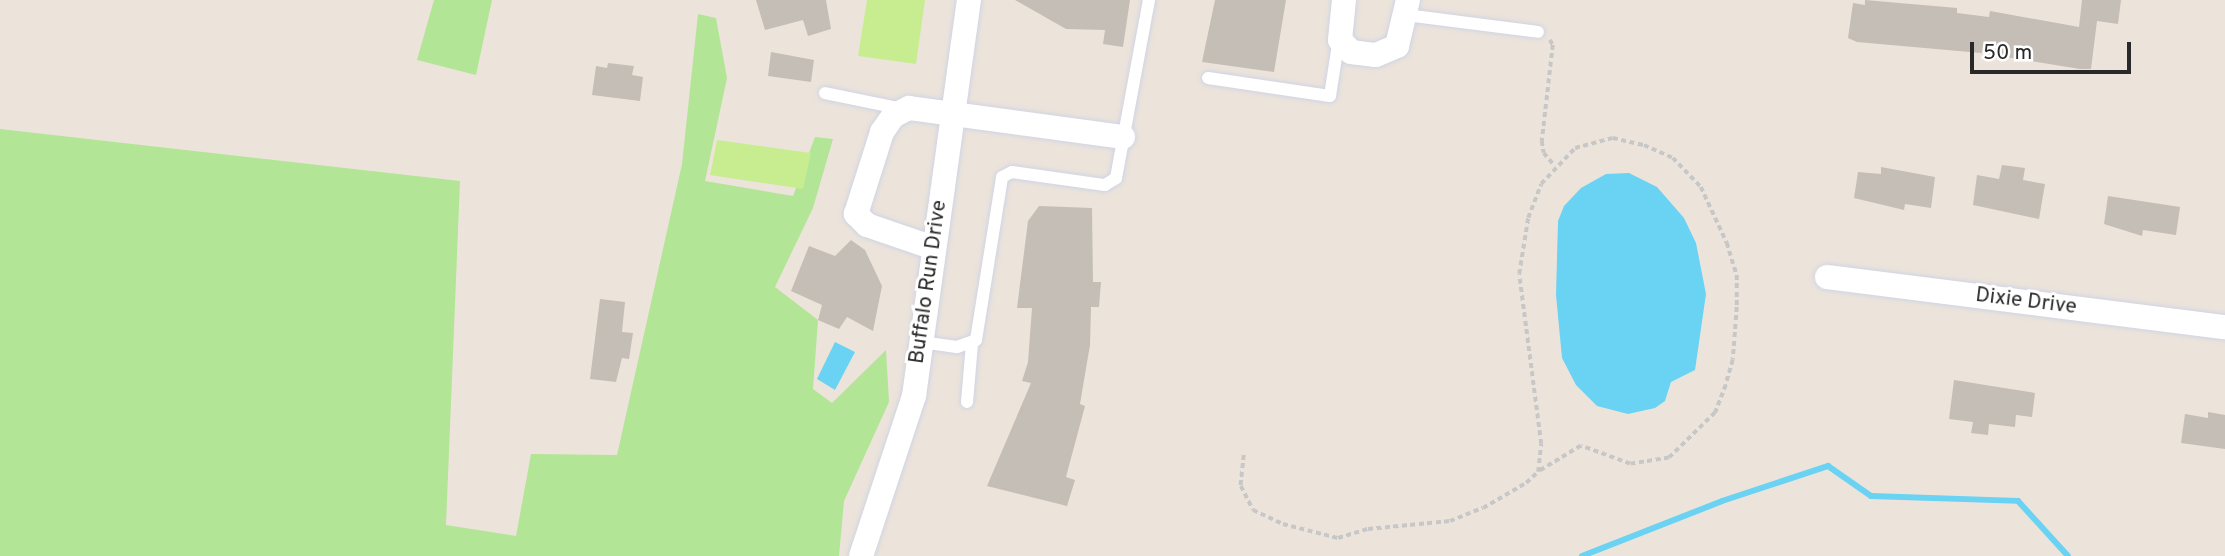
<!DOCTYPE html>
<html>
<head>
<meta charset="utf-8">
<style>
	body { margin:0 }
	#map { position:relative; width:2225px; height:556px; overflow:hidden; background:#ece4db; font-family:Overpass,sans-serif }
	div>[style] { position:absolute }
	.green>* { inset:0; background:#b2e595 }
	.pitch>* { inset:0; background:#c8ed90 }
	.water>* { inset:0; background:#6ad2f2 }
	.stream>* { height:6px; margin:-3px; padding:0 3px; transform-origin:3px; border-radius:3px; background:#6ad2f2 }
	.building>* { inset:0; background:#c4beb6 }
	.path>* { height:3.5px; margin-top:-1.75px; transform-origin:0; background:repeating-linear-gradient(90deg,#c7c7c7 0 5px,transparent 0 8.5px) }
	.roads { filter:drop-shadow(0 0 2px #d0d4e3) drop-shadow(0 0 2px #d0d4e3) }
	.service>* { height:12px; margin:-6px; padding:0 6px; transform-origin:6px; border-radius:6px; background:#fff }
	.minor>* { height:24px; margin:-12px; padding:0 12px; transform-origin:12px; border-radius:12px; background:#fff }
	span { translate:-50% -50%; white-space:nowrap; text-align:center; line-height:1.15; -webkit-text-stroke:6px #fff; paint-order:stroke }
	.street-label { font-size:21px; color:#292929 }
	.scale { position:absolute; left:1970px; top:42px; width:161px; height:32px; box-sizing:border-box; border:4px solid #292929; border-top:0; padding-left:9px; font-size:21px; line-height:24px; white-space:nowrap; color:#292929; -webkit-text-stroke:5px #fff; paint-order:stroke }
</style>
</head>
<body>
<div id="map">
	<div class="green">
		<div style="clip-path:polygon(434px 0,492px 0,476px 75px,417px 60px)"></div>
		<div style="clip-path:polygon(698px 14px,716px 18px,727px 78px,705px 181px,793px 196px,815px 137px,833px 139px,813px 208px,775px 287px,818px 320px,813px 389px,832px 403px,886px 350px,889px 402px,844px 501px,839px 556px,0 556px,0 129px,460px 181px,446px 525px,516px 536px,531px 454px,617px 455px,682px 164px)"></div>
	</div>
	<div class="pitch">
		<div style="clip-path:polygon(867px 0,925px 0,916px 64px,858px 56px)"></div>
		<div style="clip-path:polygon(717px 140px,811px 153px,803px 189px,710px 175px)"></div>
	</div>
	<div class="water">
		<div style="clip-path:polygon(1629px 173px,1657px 187px,1684px 218px,1696px 243px,1706px 294px,1695px 370px,1671px 382px,1665px 401px,1655px 408px,1628px 414px,1597px 406px,1576px 385px,1562px 358px,1556px 295px,1558px 221px,1564px 206px,1581px 188px,1606px 174px)"></div>
		<div style="clip-path:polygon(835px 342px,855px 352px,835px 390px,817px 379px)"></div>
	</div>
	<div class="stream">
		<div style="left:1582px;top:556px;width:150px;rotate:-21.4deg"></div>
		<div style="left:1722px;top:501px;width:112px;rotate:-18.3deg"></div>
		<div style="left:1828px;top:466px;width:52px;rotate:34.9deg"></div>
		<div style="left:1871px;top:496px;width:147px;rotate:1.9deg"></div>
		<div style="left:2018px;top:501px;width:74px;rotate:47.7deg"></div>
	</div>
	<div class="building">
		<div style="clip-path:polygon(756px 0,826px 0,831px 29px,808px 36px,803px 20px,765px 30px)"></div>
		<div style="clip-path:polygon(1015px 0,1130px 0,1123px 47px,1103px 44px,1105px 30px,1066px 29px)"></div>
		<div style="clip-path:polygon(1215px 0,1286px 0,1274px 72px,1202px 62px)"></div>
		<div style="clip-path:polygon(1865px 0,1957px 8px,1957px 13px,1989px 17px,1990px 11px,2079px 27px,2082px 0,2121px 0,2118px 24px,2097px 21px,2091px 69px,2080px 69px,1981px 53px,1857px 42px,1848px 38px,1853px 3px,1865px 5px)"></div>
		<div style="clip-path:polygon(771px 52px,814px 60px,811px 82px,768px 76px)"></div>
		<div style="clip-path:polygon(608px 63px,634px 66px,632px 75px,643px 77px,640px 101px,592px 95px,596px 66px,607px 68px)"></div>
		<div style="clip-path:polygon(2002px 165px,2025px 168px,2023px 180px,2045px 184px,2039px 219px,1973px 205px,1977px 175px,1999px 179px)"></div>
		<div style="clip-path:polygon(1881px 167px,1935px 177px,1931px 208px,1905px 204px,1904px 210px,1854px 198px,1858px 172px,1881px 174px)"></div>
		<div style="clip-path:polygon(2108px 196px,2180px 207px,2176px 235px,2143px 230px,2142px 236px,2104px 224px)"></div>
		<div style="clip-path:polygon(1039px 206px,1092px 208px,1093px 282px,1101px 282px,1099px 307px,1091px 307px,1090px 345px,1080px 404px,1085px 406px,1066px 477px,1075px 480px,1067px 506px,987px 486px,1031px 383px,1022px 381px,1028px 362px,1032px 308px,1017px 308px,1028px 221px)"></div>
		<div style="clip-path:polygon(851px 240px,865px 250px,882px 286px,873px 331px,847px 317px,839px 329px,818px 320px,822px 305px,791px 291px,809px 246px,835px 256px)"></div>
		<div style="clip-path:polygon(600px 299px,625px 302px,622px 332px,633px 333px,629px 359px,622px 358px,616px 382px,590px 379px)"></div>
		<div style="clip-path:polygon(1954px 380px,2035px 393px,2032px 417px,2016px 415px,2015px 427px,1989px 424px,1988px 435px,1971px 433px,1973px 422px,1949px 419px)"></div>
		<div style="clip-path:polygon(2208px 412px,2225px 415px,2225px 449px,2181px 443px,2185px 414px,2208px 418px)"></div>
	</div>
	<div class="path">
		<div style="left:1550px;top:40px;width:6px;rotate:59deg"></div>
		<div style="left:1553px;top:45px;width:97px;rotate:96.5deg"></div>
		<div style="left:1542px;top:141px;width:12px;rotate:81deg"></div>
		<div style="left:1544px;top:153px;width:16px;rotate:50deg"></div>
		<div style="left:1244px;top:455px;width:31px;rotate:96deg"></div>
		<div style="left:1241px;top:486px;width:27px;rotate:63deg"></div>
		<div style="left:1253px;top:510px;width:33px;rotate:25deg"></div>
		<div style="left:1283px;top:524px;width:57px;rotate:14.3deg"></div>
		<div style="left:1338px;top:538px;width:31px;rotate:-17deg"></div>
		<div style="left:1368px;top:529px;width:82px;rotate:-5.6deg"></div>
		<div style="left:1450px;top:521px;width:35px;rotate:-22deg"></div>
		<div style="left:1483px;top:508px;width:50px;rotate:-30.2deg"></div>
		<div style="left:1526px;top:483px;width:16px;rotate:-43deg"></div>
		<div style="left:1538px;top:472px;width:28px;rotate:-84deg"></div>
		<div style="left:1541px;top:444px;width:171px;rotate:-97.4deg"></div>
		<div style="left:1519px;top:274px;width:57px;rotate:-80.9deg"></div>
		<div style="left:1528px;top:218px;width:36px;rotate:-69deg"></div>
		<div style="left:1541px;top:184px;width:50px;rotate:-46.6deg"></div>
		<div style="left:1575px;top:148px;width:39px;rotate:-15deg"></div>
		<div style="left:1613px;top:138px;width:32px;rotate:13deg"></div>
		<div style="left:1644px;top:145px;width:32px;rotate:24deg"></div>
		<div style="left:1673px;top:158px;width:40px;rotate:46deg"></div>
		<div style="left:1701px;top:187px;width:62px;rotate:65.1deg"></div>
		<div style="left:1727px;top:243px;width:34px;rotate:73deg"></div>
		<div style="left:1737px;top:275px;width:32px;rotate:90deg"></div>
		<div style="left:1737px;top:307px;width:53px;rotate:94.3deg"></div>
		<div style="left:1733px;top:360px;width:26px;rotate:106deg"></div>
		<div style="left:1726px;top:385px;width:30px;rotate:111deg"></div>
		<div style="left:1715px;top:413px;width:64px;rotate:135.6deg"></div>
		<div style="left:1669px;top:458px;width:39px;rotate:171deg"></div>
		<div style="left:1630px;top:464px;width:52px;rotate:-159.8deg"></div>
		<div style="left:1581px;top:446px;width:50px;rotate:148.8deg"></div>
	</div>
	<div class="roads">
		<div class="service">
			<div style="left:1406px;top:15px;width:133px;rotate:7.3deg"></div>
			<div style="left:1208px;top:78px;width:123px;rotate:8.4deg"></div>
			<div style="left:1330px;top:96px;width:59px;rotate:-81.2deg"></div>
			<div style="left:825px;top:93px;width:79px;rotate:11.7deg"></div>
			<div style="left:921px;top:342px;width:36px;rotate:8deg"></div>
			<div style="left:957px;top:347px;width:20px;rotate:-20deg"></div>
			<div style="left:976px;top:340px;width:165px;rotate:-80.9deg"></div>
			<div style="left:1002px;top:177px;width:11px;rotate:-27deg"></div>
			<div style="left:1012px;top:172px;width:94px;rotate:8deg"></div>
			<div style="left:1105px;top:185px;width:13px;rotate:-32deg"></div>
			<div style="left:1116px;top:178px;width:181px;rotate:-79.5deg"></div>
			<div style="left:967px;top:402px;width:58px;rotate:-85.1deg"></div>
		</div>
		<div class="minor">
			<div style="left:1344px;top:0;width:40px;rotate:95.7deg"></div>
			<div style="left:1340px;top:40px;width:16px;rotate:47deg"></div>
			<div style="left:1351px;top:52px;width:25px;rotate:7deg"></div>
			<div style="left:1376px;top:55px;width:23px;rotate:-23deg"></div>
			<div style="left:1397px;top:46px;width:47px;rotate:-76.6deg"></div>
			<div style="left:934px;top:248px;width:71px;rotate:-161.1deg"></div>
			<div style="left:867px;top:225px;width:16px;rotate:-135deg"></div>
			<div style="left:856px;top:214px;width:86px;rotate:-72.4deg"></div>
			<div style="left:882px;top:132px;width:19px;rotate:-55deg"></div>
			<div style="left:893px;top:116px;width:18px;rotate:-27deg"></div>
			<div style="left:909px;top:108px;width:216px;rotate:7.7deg"></div>
			<div style="left:1827px;top:277px;width:401px;rotate:7.2deg"></div>
			<div style="left:861px;top:556px;width:169px;rotate:-71.7deg"></div>
			<div style="left:914px;top:396px;width:400px;rotate:-82.1deg"></div>
		</div>
	</div>
	<div class="street-label">
		<span style="left:929px;top:282px;rotate:-82deg">Buffalo Run Drive</span>
		<span style="left:2026px;top:302px;rotate:7deg">Dixie Drive</span>
	</div>
	<div class="scale">50 m</div>
</div>
</body>
</html>
